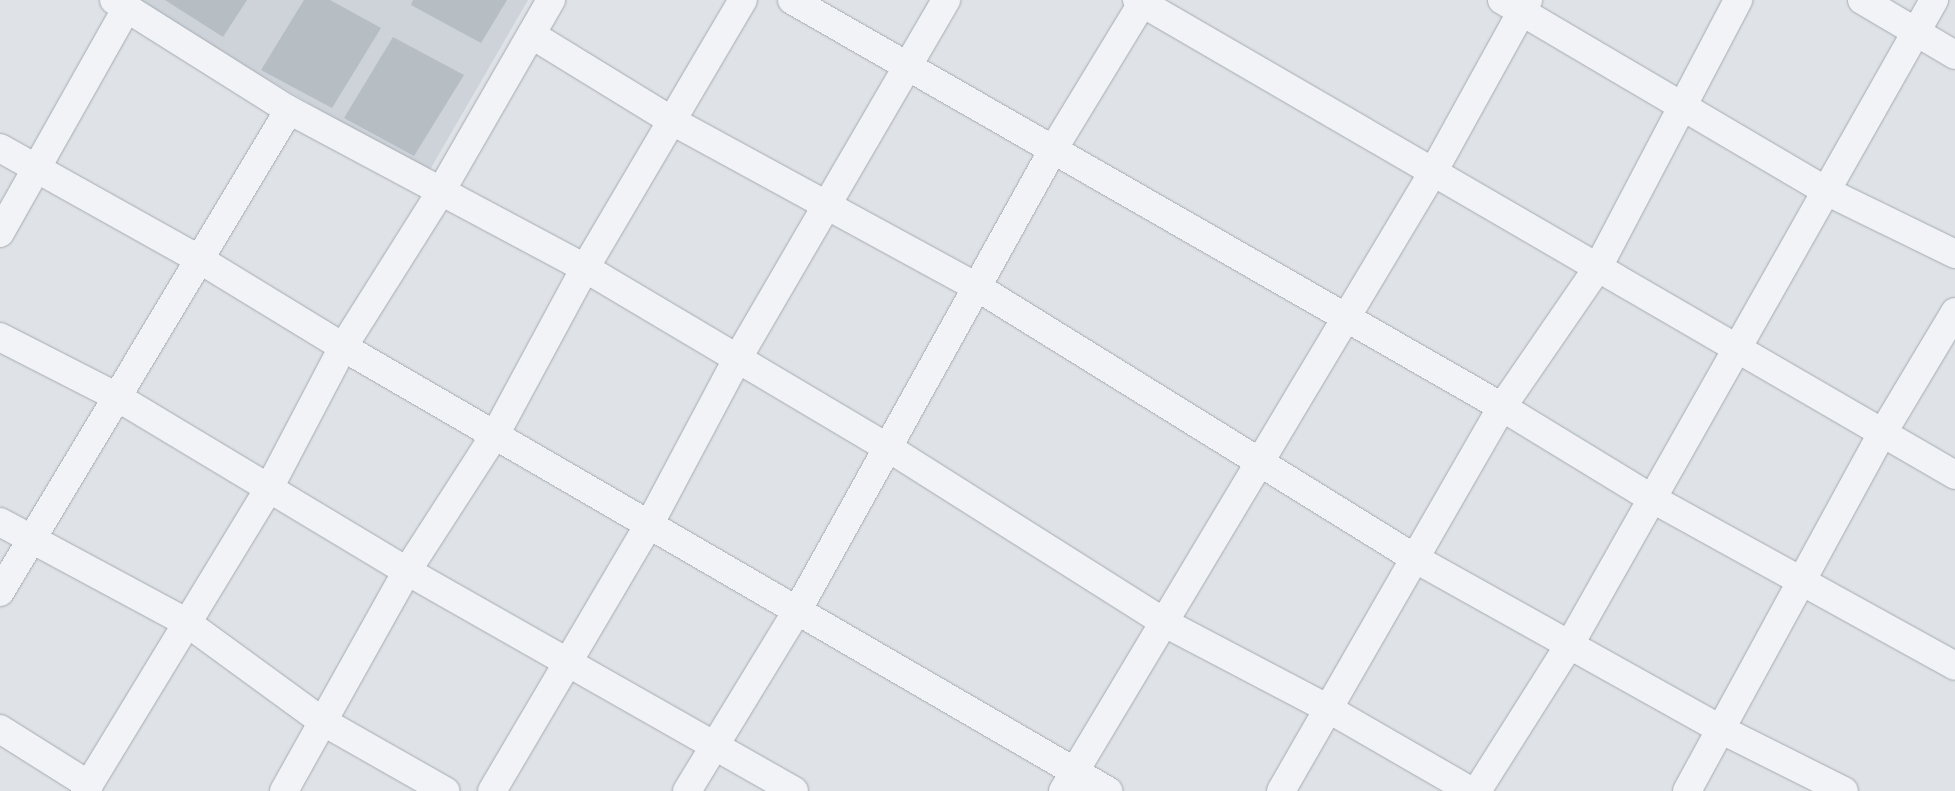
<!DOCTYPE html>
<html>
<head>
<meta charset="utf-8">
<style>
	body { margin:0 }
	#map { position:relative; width:1955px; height:791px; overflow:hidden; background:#dfe3e7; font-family:"IBM Plex Sans",sans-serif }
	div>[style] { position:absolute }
	.built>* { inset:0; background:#cdd3d9 }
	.building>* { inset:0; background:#b6bdc3 }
	.roads { filter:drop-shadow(0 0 1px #a5abb1) drop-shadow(0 0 1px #a5abb1) }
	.minor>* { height:28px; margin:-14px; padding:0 14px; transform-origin:14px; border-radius:14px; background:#f1f3f6 }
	span { translate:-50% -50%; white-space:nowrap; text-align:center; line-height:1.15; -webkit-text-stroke:5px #eef2f5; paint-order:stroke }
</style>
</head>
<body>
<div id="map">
	<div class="built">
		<div style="clip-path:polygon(132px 0,528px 0,428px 173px)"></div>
	</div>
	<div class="building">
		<div style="clip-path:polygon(165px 0,247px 0,223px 37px)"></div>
		<div style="clip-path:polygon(304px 0,330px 0,381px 28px,332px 108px,261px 70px)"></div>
		<div style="clip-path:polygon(413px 0,507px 0,481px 43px,411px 5px)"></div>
		<div style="clip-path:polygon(393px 37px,464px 75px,414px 156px,344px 118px)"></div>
	</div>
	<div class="roads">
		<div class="minor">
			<div style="left:114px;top:0;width:207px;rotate:32.2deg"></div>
			<div style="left:289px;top:110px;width:336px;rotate:28.1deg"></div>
			<div style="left:585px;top:268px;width:351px;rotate:30.7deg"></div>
			<div style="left:887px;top:447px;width:329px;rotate:32.3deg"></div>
			<div style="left:1165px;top:623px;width:183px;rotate:27.7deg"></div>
			<div style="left:1327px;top:708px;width:166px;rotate:30deg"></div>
			<div style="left:792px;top:0;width:818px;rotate:29.82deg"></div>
			<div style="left:1502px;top:407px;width:175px;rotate:31.4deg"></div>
			<div style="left:1651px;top:498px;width:347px;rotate:28.9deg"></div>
			<div style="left:1137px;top:0;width:946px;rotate:30.14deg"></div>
			<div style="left:1502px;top:0;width:376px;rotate:30.5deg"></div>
			<div style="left:1826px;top:191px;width:144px;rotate:26deg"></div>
			<div style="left:1862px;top:0;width:108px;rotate:30.6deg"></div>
			<div style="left:532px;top:35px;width:167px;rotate:31.5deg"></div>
			<div style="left:674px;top:122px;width:345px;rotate:28.6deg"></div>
			<div style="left:977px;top:287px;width:516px;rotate:31.78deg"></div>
			<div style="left:1416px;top:559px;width:353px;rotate:29.2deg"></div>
			<div style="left:1724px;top:731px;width:134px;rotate:26.6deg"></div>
			<div style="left:0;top:148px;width:228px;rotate:29.2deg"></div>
			<div style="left:199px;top:259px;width:169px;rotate:31.4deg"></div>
			<div style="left:343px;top:347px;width:885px;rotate:30.13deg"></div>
			<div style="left:0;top:233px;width:258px;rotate:-60.6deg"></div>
			<div style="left:0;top:337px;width:131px;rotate:27.1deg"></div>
			<div style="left:117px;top:397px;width:338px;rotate:31deg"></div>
			<div style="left:407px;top:571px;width:445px;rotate:29.6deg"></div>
			<div style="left:0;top:522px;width:211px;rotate:28.3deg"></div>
			<div style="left:186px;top:622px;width:168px;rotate:36.1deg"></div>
			<div style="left:322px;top:721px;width:142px;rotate:29.6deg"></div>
			<div style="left:0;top:592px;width:562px;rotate:-59.05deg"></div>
			<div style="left:0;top:729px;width:105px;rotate:32.2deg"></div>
			<div style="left:85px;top:791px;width:354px;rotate:-58.7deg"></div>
			<div style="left:269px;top:488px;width:159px;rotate:-62.3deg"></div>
			<div style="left:343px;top:347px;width:182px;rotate:-57.8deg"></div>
			<div style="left:440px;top:193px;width:223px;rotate:-60.1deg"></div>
			<div style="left:284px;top:791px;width:252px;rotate:-60.8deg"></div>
			<div style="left:407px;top:571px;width:164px;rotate:-57.2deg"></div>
			<div style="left:496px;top:433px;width:187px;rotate:-61.7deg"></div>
			<div style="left:585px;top:268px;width:311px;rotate:-59.5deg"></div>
			<div style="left:492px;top:791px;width:311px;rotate:-59.5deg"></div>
			<div style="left:650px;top:523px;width:183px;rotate:-62deg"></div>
			<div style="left:736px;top:361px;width:418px;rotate:-59.8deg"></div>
			<div style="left:687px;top:791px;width:211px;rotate:-58.6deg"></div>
			<div style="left:797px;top:611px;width:530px;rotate:-60.97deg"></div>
			<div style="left:1054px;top:148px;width:173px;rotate:-58.7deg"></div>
			<div style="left:1063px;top:791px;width:719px;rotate:-59.12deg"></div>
			<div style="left:1432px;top:174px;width:199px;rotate:-61.1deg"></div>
			<div style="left:1281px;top:791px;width:443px;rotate:-60.1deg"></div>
			<div style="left:1502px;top:407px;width:168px;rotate:-55.5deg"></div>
			<div style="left:1597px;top:269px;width:304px;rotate:-62.3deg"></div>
			<div style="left:1477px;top:791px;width:174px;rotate:-57.7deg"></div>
			<div style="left:1570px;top:644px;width:740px;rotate:-60.52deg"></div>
			<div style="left:1687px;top:791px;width:407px;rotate:-61.4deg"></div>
			<div style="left:1882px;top:434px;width:142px;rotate:-59.1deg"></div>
		</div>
	</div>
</div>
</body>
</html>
